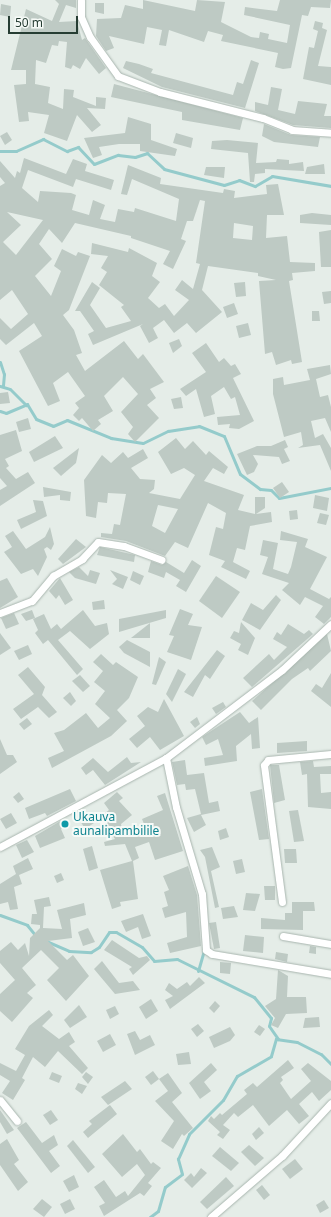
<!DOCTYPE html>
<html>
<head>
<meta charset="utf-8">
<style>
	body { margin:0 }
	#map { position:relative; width:331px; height:1217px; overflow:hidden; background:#e5ede8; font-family:"Noto Sans",sans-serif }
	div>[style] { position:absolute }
	.stream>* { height:3px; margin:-1.5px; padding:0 1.5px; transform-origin:1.5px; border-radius:1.5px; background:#94cbcb }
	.building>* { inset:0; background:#becac4 }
	.roads { filter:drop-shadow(0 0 1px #a8b5ae) drop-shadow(0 0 1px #a8b5ae) }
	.minor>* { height:7px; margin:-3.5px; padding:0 3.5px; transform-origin:3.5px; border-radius:3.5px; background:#fff }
	.dots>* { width:11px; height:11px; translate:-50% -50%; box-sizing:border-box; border:2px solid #f6faf7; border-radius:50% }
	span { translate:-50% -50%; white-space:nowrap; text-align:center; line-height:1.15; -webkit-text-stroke:4px #f6faf7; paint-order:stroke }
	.culture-label { font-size:12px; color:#0d838f }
	.left { translate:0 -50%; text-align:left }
	.scale { position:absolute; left:8px; top:16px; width:70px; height:18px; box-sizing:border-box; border:2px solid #263d33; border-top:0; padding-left:5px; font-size:12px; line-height:14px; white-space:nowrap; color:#263d33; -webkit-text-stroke:3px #f6faf7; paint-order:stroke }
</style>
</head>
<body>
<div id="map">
	<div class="stream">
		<div style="left:0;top:151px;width:16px"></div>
		<div style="left:16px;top:151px;width:30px;rotate:-24deg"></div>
		<div style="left:43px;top:139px;width:27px;rotate:27deg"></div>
		<div style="left:67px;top:151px;width:12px;rotate:-20deg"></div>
		<div style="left:78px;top:147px;width:23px;rotate:47deg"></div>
		<div style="left:94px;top:164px;width:26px;rotate:-21deg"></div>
		<div style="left:118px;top:155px;width:17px;rotate:7deg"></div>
		<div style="left:135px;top:157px;width:13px;rotate:-18deg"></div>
		<div style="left:147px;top:153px;width:23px;rotate:43deg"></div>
		<div style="left:164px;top:169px;width:62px;rotate:14.9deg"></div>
		<div style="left:224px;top:185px;width:16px;rotate:-18deg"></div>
		<div style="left:239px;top:180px;width:17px;rotate:21deg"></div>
		<div style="left:255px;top:186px;width:20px;rotate:-30deg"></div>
		<div style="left:272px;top:176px;width:60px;rotate:9.6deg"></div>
		<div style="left:0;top:362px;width:13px;rotate:72deg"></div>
		<div style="left:4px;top:374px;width:12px;rotate:95deg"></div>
		<div style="left:0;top:386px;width:10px;rotate:17deg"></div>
		<div style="left:10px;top:389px;width:23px;rotate:45deg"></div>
		<div style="left:0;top:411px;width:6px;rotate:18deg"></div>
		<div style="left:6px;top:413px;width:23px;rotate:-23deg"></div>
		<div style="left:27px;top:404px;width:17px;rotate:59deg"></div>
		<div style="left:36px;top:419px;width:18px;rotate:22deg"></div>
		<div style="left:53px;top:426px;width:15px;rotate:-23deg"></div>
		<div style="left:67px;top:420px;width:48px;rotate:22.2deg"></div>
		<div style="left:111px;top:438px;width:32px;rotate:9deg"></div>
		<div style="left:143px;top:443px;width:28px;rotate:-26deg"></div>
		<div style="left:168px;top:431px;width:31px;rotate:-9deg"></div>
		<div style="left:199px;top:426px;width:27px;rotate:22deg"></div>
		<div style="left:224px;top:436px;width:41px;rotate:67.2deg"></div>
		<div style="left:240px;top:474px;width:25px;rotate:37deg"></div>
		<div style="left:260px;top:489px;width:11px;rotate:5deg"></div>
		<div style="left:271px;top:490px;width:11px;rotate:45deg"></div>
		<div style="left:279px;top:498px;width:53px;rotate:-10.9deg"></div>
		<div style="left:0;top:915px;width:29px;rotate:20deg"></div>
		<div style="left:27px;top:925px;width:14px;rotate:51deg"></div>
		<div style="left:46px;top:941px;width:25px;rotate:23deg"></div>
		<div style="left:69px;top:951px;width:22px;rotate:3deg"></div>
		<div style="left:91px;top:952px;width:9px;rotate:-32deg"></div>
		<div style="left:99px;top:947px;width:18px;rotate:-56deg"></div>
		<div style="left:109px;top:932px;width:7px"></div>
		<div style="left:116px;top:932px;width:30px;rotate:30deg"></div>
		<div style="left:142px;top:947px;width:18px;rotate:49deg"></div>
		<div style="left:154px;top:961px;width:23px;rotate:-5deg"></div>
		<div style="left:177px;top:959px;width:86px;rotate:26.3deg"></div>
		<div style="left:254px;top:997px;width:27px;rotate:51deg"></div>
		<div style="left:271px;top:1018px;width:8px;rotate:104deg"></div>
		<div style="left:269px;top:1026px;width:16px;rotate:55deg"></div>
		<div style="left:198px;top:971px;width:22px;rotate:-74deg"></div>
		<div style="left:150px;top:1217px;width:10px;rotate:-37deg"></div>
		<div style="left:158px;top:1211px;width:25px;rotate:-74deg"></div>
		<div style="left:165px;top:1187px;width:21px;rotate:-37deg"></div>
		<div style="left:182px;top:1174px;width:16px;rotate:-105deg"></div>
		<div style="left:178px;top:1159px;width:27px;rotate:-66deg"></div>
		<div style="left:189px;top:1134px;width:48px;rotate:-45deg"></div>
		<div style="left:223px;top:1100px;width:28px;rotate:-60deg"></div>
		<div style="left:237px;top:1076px;width:39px;rotate:-30deg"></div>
		<div style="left:271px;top:1056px;width:18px;rotate:-74deg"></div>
		<div style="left:276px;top:1039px;width:21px;rotate:8deg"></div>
		<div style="left:297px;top:1042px;width:27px;rotate:27deg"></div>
		<div style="left:321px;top:1054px;width:14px;rotate:45deg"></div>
	</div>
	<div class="building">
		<div style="clip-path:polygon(55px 0,76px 0,76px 8px,66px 5px,59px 22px,77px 21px,82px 40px,85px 38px,106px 68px,99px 74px,86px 58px,80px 69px,73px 65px,71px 69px,65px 67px,67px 42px,59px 41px,58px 46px,52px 45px,46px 63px,36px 60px,35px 84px,50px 87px,48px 103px,63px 109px,64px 89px,74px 90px,73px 97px,96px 106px,96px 97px,106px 98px,105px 109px,87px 108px,101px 125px,92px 132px,77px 115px,67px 141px,44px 133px,49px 115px,28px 112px,29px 121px,19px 122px,14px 85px,26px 84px,26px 70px,11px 70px,26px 9px,52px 21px,59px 4px)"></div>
		<div style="clip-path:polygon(143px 0,195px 11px,197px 0,225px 2px,221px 22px,251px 37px,259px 38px,260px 32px,269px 34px,268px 39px,287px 43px,290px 25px,244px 15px,245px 7px,277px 11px,280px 0,331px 0,330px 8px,311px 7px,308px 16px,302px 15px,291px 68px,283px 69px,275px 67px,278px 53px,221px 41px,223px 35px,208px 31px,204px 42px,169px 30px,166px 46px,159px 45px,162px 30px,147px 27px,144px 44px,109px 36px,114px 48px,106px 51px,96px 36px,97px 19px,121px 18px,125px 5px,143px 9px)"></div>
		<div style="clip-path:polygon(95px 3px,104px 3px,104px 14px,95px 12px)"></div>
		<div style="clip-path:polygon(1px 4px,11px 6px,10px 17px,0 15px)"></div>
		<div style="clip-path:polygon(315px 21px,323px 23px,322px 28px,327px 30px,318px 66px,331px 67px,331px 85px,303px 79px,309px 47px,314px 48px,318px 31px,313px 29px)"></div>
		<div style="clip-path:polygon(251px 60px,259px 63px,245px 108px,162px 87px,123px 68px,126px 61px,139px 64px,153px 69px,151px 73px,233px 95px,237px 82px,243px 84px)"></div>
		<div style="clip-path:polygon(114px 84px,243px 118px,240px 130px,182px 120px,182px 112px,111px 97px)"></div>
		<div style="clip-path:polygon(271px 87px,282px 89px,278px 110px,295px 114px,298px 101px,327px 104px,324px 116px,331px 116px,331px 128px,293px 125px,255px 111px,255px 102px,268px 105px)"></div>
		<div style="clip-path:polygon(128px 117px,151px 124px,151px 140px,177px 149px,175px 156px,140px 151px,140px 144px,119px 144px,99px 147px,102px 155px,93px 158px,84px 138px,125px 133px)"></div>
		<div style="clip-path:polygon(264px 124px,291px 135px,320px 137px,318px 147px,274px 142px,262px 136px)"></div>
		<div style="clip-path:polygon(7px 132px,12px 140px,5px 145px,0 136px)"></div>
		<div style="clip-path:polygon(176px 133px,193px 138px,191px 148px,173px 143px)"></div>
		<div style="clip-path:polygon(227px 140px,258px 143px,256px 163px,276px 162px,277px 159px,289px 160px,289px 164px,303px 162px,304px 171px,265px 169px,265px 173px,255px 174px,254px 182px,250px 182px,248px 153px,211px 149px,212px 141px)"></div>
		<div style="clip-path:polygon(evenodd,24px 158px,66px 174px,73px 159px,87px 164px,85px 171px,114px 180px,111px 190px,76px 179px,73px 187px,28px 170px,22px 188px,38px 202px,40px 191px,71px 193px,76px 195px,72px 210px,89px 215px,93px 200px,105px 205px,100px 219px,115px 222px,118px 209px,134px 212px,135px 208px,176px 221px,179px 199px,132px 179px,127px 195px,121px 194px,128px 165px,161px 178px,160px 184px,223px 193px,224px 189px,235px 191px,234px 198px,267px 194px,266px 185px,278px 184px,284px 215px,267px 215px,266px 238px,287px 236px,290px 262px,315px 263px,315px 271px,292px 273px,293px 280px,289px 281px,302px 362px,292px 364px,291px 360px,276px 365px,272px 352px,265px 354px,259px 281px,276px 280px,258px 276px,258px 273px,208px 266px,202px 290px,222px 312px,196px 333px,187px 323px,174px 333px,164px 320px,153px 328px,158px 338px,149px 343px,140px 326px,143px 324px,93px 345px,88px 334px,94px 331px,80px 311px,75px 311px,92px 282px,100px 288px,90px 305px,106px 328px,131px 321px,121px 307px,124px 305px,99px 285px,107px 272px,101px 268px,108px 256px,91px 254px,92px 243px,128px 252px,129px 248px,157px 263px,152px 276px,160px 282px,148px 298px,159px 308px,165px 304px,174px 316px,189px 300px,175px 290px,182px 280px,193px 289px,200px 264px,196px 263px,205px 201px,200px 200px,193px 221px,187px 221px,181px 239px,186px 241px,173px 269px,163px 264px,170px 251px,131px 238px,131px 236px,75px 223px,62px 243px,49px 229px,39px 244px,52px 259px,35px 276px,51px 296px,61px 271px,54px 266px,62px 249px,76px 256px,78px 252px,90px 256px,69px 310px,63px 315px,74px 330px,82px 353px,76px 355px,85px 371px,124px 341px,138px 359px,143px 354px,164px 382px,150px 389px,156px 398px,147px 405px,159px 418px,135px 442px,128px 434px,133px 427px,121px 412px,138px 394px,123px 377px,104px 396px,113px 411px,98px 420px,101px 424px,93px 431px,82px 418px,79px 421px,73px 415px,79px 408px,75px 403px,85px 396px,68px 372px,53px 383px,60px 401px,48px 406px,19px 351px,42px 336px,34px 323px,6px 345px,0 339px,0 318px,11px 329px,28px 314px,12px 290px,0 300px,0 186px,5px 183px,0 177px,0 161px,15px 178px,17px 171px,20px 173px,24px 158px,7px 212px,43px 220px,16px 255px,3px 242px,21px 225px,7px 212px,24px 158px,234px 223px,253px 226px,252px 240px,233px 238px,234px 223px)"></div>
		<div style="clip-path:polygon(324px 164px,325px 174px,305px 174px,307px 167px)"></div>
		<div style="clip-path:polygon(206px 167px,225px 167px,224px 178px,204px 175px)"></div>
		<div style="clip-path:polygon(312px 213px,331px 215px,331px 225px,300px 223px,300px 215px)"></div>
		<div style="clip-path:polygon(331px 230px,331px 267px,321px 267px,319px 232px)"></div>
		<div style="clip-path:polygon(245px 282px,246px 296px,236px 297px,234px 283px)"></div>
		<div style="clip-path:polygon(331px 291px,331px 303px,324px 304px,322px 292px)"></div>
		<div style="clip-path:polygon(234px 303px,238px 314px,227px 318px,223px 307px)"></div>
		<div style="clip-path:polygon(312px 311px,319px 311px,320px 321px,312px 321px)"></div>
		<div style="clip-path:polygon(248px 323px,251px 335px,239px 338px,236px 326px)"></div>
		<div style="clip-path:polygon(179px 339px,182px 346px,173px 353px,169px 343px)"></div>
		<div style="clip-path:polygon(206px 343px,219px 362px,224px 358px,231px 366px,235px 364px,241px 374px,233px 378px,254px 421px,239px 429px,229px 428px,230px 424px,218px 425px,217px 417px,240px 415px,235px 397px,231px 399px,224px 387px,211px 396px,215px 414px,204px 417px,196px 389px,186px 396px,180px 389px,206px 372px,192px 353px)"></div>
		<div style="clip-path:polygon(330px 365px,331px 374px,316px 379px,320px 397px,328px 395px,331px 407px,331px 432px,325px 418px,311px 421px,315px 438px,323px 434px,331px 448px,331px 471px,320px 445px,298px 448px,303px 445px,301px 432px,284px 437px,273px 394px,273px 379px,283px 377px,284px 385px,310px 380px,307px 369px)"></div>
		<div style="clip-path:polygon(8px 392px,10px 403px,0 404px,0 393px)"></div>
		<div style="clip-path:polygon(181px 397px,183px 408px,174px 409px,171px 399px)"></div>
		<div style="clip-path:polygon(28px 418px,31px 429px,19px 432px,16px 422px)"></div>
		<div style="clip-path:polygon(16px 430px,22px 451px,5px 459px,9px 466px,6px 468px,16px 479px,28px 472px,35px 483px,0 506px,0 490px,7px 486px,0 478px,0 435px)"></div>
		<div style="clip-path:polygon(55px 436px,63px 448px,34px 462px,29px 452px)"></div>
		<div style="clip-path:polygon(evenodd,176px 438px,185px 449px,193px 441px,206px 455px,209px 451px,228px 467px,224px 474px,213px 468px,204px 481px,244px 495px,238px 510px,255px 514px,255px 497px,265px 497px,265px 508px,256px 514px,271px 512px,272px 522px,250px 526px,245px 550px,237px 548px,233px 562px,250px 571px,246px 579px,221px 567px,225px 561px,209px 555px,216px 527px,223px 529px,226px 513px,208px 503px,188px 548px,175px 542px,165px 556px,126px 541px,101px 537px,101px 533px,112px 534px,114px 524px,120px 525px,126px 494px,108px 493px,107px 503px,98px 502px,96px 518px,86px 516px,84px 480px,102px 455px,111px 463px,123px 452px,128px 458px,143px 449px,148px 458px,131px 468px,140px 479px,155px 480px,154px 489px,149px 493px,180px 499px,195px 475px,184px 468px,171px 474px,158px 452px,176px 438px,158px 505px,178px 509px,165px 533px,152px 526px,158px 505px)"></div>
		<div style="clip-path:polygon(285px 440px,288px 447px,284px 449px,290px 461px,282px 464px,279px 457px,253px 455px,258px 464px,254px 472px,247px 475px,237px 454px,257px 446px,271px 446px)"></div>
		<div style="clip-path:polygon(79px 448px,76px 463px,61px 476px,53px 468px)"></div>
		<div style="clip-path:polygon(282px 482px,289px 492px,280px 498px,273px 488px)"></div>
		<div style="clip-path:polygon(43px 487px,71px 492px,70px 501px,60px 500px,60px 495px,44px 497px)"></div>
		<div style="clip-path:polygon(315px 495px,329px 498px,327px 511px,313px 508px)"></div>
		<div style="clip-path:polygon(33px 500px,43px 501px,47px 516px,21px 529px,17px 520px,36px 512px)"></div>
		<div style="clip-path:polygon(297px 510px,298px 519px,290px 520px,289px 511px)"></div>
		<div style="clip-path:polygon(320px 513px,329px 515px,326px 525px,317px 523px)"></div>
		<div style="clip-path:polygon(50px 527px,54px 544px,51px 550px,47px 547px,44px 549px,47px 557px,38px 576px,33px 569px,21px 574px,4px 552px,12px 547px,5px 536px,13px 531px,26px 549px,45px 537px)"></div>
		<div style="clip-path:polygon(281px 531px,308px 539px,305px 547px,327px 557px,310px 589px,329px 599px,331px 597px,331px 617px,324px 624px,315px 617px,323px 606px,305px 597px,300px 605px,282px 590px,289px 583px,262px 574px,268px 557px,260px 555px,263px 540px,278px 543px,273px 569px,288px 574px,291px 567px,297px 542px,280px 540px)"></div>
		<div style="clip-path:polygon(76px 539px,86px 547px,63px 564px,58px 559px)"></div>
		<div style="clip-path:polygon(100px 547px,135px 555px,134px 562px,97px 555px)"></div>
		<div style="clip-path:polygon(192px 560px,201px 566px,186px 592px,176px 586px,180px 580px,166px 572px,164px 578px,148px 572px,151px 561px,162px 565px,166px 562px,184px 573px)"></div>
		<div style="clip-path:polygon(79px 567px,88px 576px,90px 570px,100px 573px,96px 584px,75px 578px,69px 572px)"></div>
		<div style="clip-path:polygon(110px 570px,128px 577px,123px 589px,112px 584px,117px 579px)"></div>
		<div style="clip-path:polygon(133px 571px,144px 576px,140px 585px,130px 580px)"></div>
		<div style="clip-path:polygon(216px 576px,240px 592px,222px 618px,199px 601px)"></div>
		<div style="clip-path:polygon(7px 578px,18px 597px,0 608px,0 581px)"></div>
		<div style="clip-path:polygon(60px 578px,73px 600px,65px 605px,59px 595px,56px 599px,49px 591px)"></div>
		<div style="clip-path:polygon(276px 595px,281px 600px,260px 630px,242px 620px,251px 603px,263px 610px)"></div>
		<div style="clip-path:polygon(104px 600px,105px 609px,93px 610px,92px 602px)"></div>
		<div style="clip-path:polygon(180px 609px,193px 614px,188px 625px,202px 627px,191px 660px,167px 652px,174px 636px,169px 635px)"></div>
		<div style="clip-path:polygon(32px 610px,35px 618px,26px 621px,21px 614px)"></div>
		<div style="clip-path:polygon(83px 610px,95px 626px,107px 623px,109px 634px,90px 649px,70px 631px,58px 640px,83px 669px,77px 675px,48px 640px,43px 644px,35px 633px,38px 630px,33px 619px,44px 614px,51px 629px,57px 624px,61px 629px)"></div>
		<div style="clip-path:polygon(166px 610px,166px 618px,119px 632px,119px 619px)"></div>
		<div style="clip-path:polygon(14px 613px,19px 624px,6px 629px,1px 618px)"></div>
		<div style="clip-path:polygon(241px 622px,255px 638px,248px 655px,238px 650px,241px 644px,230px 638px,234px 631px,239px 633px)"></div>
		<div style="clip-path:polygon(150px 623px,150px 638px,131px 638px)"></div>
		<div style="clip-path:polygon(288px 624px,304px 634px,309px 630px,313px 634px,252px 687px,243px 678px,269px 654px,274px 660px,287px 647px,273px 639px,277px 632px,281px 635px)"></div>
		<div style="clip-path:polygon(0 633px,11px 648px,0 655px)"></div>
		<div style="clip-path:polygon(327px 634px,331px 651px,310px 671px,308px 668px,292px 679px,261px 710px,252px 701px)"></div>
		<div style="clip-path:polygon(127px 640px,150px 652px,150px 667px,124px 653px,119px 647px)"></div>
		<div style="clip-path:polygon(28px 645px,32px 654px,19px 660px,14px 651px)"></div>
		<div style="clip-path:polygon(217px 650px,225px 656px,210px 679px,205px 675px,193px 697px,184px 692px)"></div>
		<div style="clip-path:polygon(101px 654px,113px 665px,116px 662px,138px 677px,129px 698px,117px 710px,127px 721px,111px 736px,52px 768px,48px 758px,64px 751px,54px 733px,64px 730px,86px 713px,98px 728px,110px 718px,95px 704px,105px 691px,94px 682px,103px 671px,93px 662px)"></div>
		<div style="clip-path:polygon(159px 657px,166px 662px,156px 685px,152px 684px)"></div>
		<div style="clip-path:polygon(28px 667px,45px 687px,42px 695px,57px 712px,49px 718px,38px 707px,21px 719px,13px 709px,34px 694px,18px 675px)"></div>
		<div style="clip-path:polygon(178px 669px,186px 674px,172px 702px,166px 694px)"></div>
		<div style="clip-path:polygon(331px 673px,331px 707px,311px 691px,316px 684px,322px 688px)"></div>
		<div style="clip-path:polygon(80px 675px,90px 686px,83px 692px,72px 681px)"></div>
		<div style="clip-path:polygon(70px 692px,76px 701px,71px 706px,63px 698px)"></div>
		<div style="clip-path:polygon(164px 699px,184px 736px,160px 750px,150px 737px,137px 748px,129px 739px,145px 726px,137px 716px,148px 707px,158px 712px)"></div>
		<div style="clip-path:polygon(223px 702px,226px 707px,216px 714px,212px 708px)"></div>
		<div style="clip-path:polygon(240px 712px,249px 723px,258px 717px,260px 748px,252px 749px,251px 734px,236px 746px,237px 761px,205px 766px,204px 758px,223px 755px,218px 739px,206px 745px,202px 737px)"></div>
		<div style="clip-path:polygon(197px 717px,200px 724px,195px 728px,190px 722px)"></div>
		<div style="clip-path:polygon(27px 718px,32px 724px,24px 730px,19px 724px)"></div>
		<div style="clip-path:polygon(0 739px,7px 755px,13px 755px,17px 762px,0 774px)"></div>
		<div style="clip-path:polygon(307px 741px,307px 751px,277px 753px,277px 743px)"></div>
		<div style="clip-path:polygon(127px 757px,131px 763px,141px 762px,105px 785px,93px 770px,86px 775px,81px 768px,93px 758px,108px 772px)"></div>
		<div style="clip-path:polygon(185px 760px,187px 775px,204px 773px,209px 803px,218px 801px,220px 811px,201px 815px,206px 825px,194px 832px,187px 818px,201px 814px,195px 789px,186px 790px,185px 784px,177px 785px,172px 762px)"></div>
		<div style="clip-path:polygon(313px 761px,314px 767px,331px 766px,331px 774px,320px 774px,321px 793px,331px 792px,331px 809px,308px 807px,307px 774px,302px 775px,300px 762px)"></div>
		<div style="clip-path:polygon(270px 765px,279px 765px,285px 800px,274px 803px)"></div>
		<div style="clip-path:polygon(70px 789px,76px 801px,47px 816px,45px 813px,29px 819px,25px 808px)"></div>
		<div style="clip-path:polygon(262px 789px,269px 839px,259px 840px,250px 792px)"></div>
		<div style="clip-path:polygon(19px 792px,24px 799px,18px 803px,13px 797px)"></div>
		<div style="clip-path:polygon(117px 792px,123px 798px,119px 801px,132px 815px,121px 824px,123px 836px,146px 829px,142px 819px,163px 810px,157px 796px,165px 793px,183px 851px,155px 860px,149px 842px,135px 847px,139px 858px,133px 861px,138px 899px,120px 902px,121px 906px,112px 909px,100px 870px,132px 861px,125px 844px,105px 846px,104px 842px,115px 839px,100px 817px,109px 810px,104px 803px)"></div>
		<div style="clip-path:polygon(298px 810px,304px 841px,294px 842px,289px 811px)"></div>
		<div style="clip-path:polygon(11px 813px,17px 823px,6px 829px,0 819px)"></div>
		<div style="clip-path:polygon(88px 813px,94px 823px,85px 829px,79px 819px)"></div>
		<div style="clip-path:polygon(64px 819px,68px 824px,61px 829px,65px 838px,40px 848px,35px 836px)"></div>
		<div style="clip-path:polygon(226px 828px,229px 837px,220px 840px,218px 831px)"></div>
		<div style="clip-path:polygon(27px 840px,34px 852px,22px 858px,16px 845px)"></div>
		<div style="clip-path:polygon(92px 846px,98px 868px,89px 871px,83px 849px)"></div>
		<div style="clip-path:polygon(212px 847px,220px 867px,211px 871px,219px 907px,215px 908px,205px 857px,200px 850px)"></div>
		<div style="clip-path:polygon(284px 849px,296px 849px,297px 863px,285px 863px)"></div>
		<div style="clip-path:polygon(28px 858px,33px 869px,19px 875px,22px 884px,14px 887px,18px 909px,10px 910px,8px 902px,0 904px,0 884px,16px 874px,13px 866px)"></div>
		<div style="clip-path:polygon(242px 859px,245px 872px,236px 874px,233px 861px)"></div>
		<div style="clip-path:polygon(188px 866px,197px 895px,201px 946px,170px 953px,167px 943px,187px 937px,186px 912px,165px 918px,162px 908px,168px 906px,164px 892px,169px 890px,163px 876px)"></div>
		<div style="clip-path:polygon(61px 873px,64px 880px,57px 883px,54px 876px)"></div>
		<div style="clip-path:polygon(264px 886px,275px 886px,275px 900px,265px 900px)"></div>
		<div style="clip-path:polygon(246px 893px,260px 894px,255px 911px,243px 910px)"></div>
		<div style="clip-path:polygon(49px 897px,51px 906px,44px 907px,43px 928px,62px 929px,57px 910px,84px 903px,86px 915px,70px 919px,72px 938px,48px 941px,67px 960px,73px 955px,89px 976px,66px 1001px,47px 980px,59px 968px,41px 950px,22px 968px,36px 985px,27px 993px,33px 998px,12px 1022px,0 1011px,0 994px,15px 980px,0 963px,0 951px,11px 942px,18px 950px,25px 943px,29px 956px,30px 938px,40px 928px,40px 925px,31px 924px,32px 914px,37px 914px,34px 900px)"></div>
		<div style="clip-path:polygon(292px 902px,314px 902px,315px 911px,303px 911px,303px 930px,261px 929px,261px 918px,285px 920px,285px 913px,292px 913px)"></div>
		<div style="clip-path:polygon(234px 906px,238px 917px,223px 919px,221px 908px)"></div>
		<div style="clip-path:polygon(143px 914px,151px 936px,142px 939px,138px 927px,126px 932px,121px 921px)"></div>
		<div style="clip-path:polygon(216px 922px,220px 948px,214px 949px,209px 923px)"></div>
		<div style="clip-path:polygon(88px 928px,95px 942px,83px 946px,78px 932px)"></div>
		<div style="clip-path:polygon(245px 935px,264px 937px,263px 953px,243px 951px)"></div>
		<div style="clip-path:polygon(112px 940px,139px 958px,147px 956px,150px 960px,133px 975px,129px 969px,132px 967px,104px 950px)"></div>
		<div style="clip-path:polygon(310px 946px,316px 947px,316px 954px,309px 953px)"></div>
		<div style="clip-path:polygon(276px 952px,288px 954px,287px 962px,275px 959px)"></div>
		<div style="clip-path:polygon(102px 961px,119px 983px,133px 981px,140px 990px,115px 994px,94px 969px)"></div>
		<div style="clip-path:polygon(220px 962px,231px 963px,230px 974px,220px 973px)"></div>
		<div style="clip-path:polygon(278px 970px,288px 976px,287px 997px,306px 997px,307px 1013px,286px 1014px,278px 1028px,271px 1025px,275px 1018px,265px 1006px,276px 999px)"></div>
		<div style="clip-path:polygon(199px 977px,205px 983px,170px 1009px,165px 1000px,173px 996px,165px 990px,169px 983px,177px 989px,187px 982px,190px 986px)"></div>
		<div style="clip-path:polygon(151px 999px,158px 1011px,146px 1019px,139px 1007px)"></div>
		<div style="clip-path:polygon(215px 1001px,220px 1006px,214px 1013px,209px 1008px)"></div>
		<div style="clip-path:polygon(79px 1005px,87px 1017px,70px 1028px,64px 1020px)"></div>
		<div style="clip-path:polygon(115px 1006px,119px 1014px,110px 1019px,106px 1010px)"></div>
		<div style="clip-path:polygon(49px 1010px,53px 1015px,42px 1026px,59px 1039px,69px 1032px,75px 1042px,69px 1046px,88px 1068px,82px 1074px,58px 1051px,45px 1067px,33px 1057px,22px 1078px,25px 1080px,13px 1100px,2px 1093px,10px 1081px,0 1075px,0 1063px,16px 1071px,25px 1055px,15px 1049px,29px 1026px)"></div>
		<div style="clip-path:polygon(319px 1017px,320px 1027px,303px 1028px,305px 1018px)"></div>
		<div style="clip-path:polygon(198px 1024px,204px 1031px,197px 1037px,191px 1029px)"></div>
		<div style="clip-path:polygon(259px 1025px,265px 1029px,260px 1036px,254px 1032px)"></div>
		<div style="clip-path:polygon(230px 1027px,235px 1035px,230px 1041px,214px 1048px,209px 1037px)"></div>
		<div style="clip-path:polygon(135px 1031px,140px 1040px,150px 1035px,155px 1045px,135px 1055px,127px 1034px)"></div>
		<div style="clip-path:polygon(110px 1034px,116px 1045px,103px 1052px,97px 1041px)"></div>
		<div style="clip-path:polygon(189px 1052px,191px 1064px,178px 1065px,176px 1054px)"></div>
		<div style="clip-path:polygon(288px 1060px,294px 1068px,281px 1077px,283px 1080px,280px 1083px,291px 1099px,311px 1081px,301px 1069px,308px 1063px,331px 1081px,331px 1090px,319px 1101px,312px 1092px,299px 1104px,309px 1116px,299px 1124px,287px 1110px,269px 1126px,253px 1105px,238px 1117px,234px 1113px,223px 1125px,230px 1130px,223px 1139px,217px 1135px,220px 1132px,208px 1121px,211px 1116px,214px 1119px,220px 1113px,222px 1115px,247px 1094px,244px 1090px,253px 1083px,257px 1087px)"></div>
		<div style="clip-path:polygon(211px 1063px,217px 1070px,204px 1082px,211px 1091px,200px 1099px,189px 1083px)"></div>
		<div style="clip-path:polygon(153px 1071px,159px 1079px,151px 1085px,145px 1077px)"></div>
		<div style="clip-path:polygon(52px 1072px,62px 1076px,59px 1083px,49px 1079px)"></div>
		<div style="clip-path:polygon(86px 1072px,93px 1077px,88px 1084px,82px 1077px)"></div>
		<div style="clip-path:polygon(168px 1073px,182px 1093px,172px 1102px,193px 1128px,184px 1136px,182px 1134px,173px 1149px,161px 1141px,174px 1121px,155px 1101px,168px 1091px,159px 1079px)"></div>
		<div style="clip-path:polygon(125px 1081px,132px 1089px,108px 1105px,101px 1097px)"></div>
		<div style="clip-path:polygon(78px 1083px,87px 1086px,82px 1094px,75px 1089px)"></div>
		<div style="clip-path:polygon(110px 1105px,117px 1114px,88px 1138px,83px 1132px,92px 1124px,89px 1121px)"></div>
		<div style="clip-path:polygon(0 1110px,14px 1130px,7px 1134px,0 1122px)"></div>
		<div style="clip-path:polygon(51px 1110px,58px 1120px,50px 1125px,43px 1115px)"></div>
		<div style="clip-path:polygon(26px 1122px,42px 1143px,54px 1135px,58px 1145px,49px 1151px,60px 1166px,51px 1173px,17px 1128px)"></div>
		<div style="clip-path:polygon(259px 1127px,264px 1133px,256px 1140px,252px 1134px)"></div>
		<div style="clip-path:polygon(123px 1134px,137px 1152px,140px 1149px,151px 1164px,153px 1162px,161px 1168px,148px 1183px,152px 1186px,144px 1196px,140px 1193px,104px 1216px,99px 1206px,105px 1203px,94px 1187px,104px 1180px,116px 1197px,125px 1191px,128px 1196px,145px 1175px,137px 1164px,122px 1177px,102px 1154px)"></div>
		<div style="clip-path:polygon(7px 1139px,19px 1160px,14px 1164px,28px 1182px,18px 1191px,0 1165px,0 1144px)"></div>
		<div style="clip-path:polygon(73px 1140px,95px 1167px,88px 1173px,67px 1146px)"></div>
		<div style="clip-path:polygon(249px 1145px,264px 1158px,255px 1166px,241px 1152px)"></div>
		<div style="clip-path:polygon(220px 1147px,239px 1163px,231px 1171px,212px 1156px)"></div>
		<div style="clip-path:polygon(295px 1159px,303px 1169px,290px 1179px,282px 1169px)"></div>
		<div style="clip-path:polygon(201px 1168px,207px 1173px,192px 1188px,184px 1180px,191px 1173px,194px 1177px)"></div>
		<div style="clip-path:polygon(74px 1175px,79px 1187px,69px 1192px,63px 1181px)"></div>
		<div style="clip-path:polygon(226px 1177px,234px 1186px,207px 1209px,200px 1202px)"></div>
		<div style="clip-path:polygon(262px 1185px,270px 1195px,264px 1200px,256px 1190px)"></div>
		<div style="clip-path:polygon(42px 1199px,52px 1207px,44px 1217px,33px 1209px)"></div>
		<div style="clip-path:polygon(70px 1199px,75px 1209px,65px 1214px,60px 1204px)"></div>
		<div style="clip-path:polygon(324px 1200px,329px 1208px,320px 1213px,316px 1205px)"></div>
	</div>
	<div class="roads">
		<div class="minor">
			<div style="left:81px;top:0;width:17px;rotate:90deg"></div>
			<div style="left:81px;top:17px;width:22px;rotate:66deg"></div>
			<div style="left:90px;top:37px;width:48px;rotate:54.3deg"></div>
			<div style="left:118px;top:76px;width:45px;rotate:20.9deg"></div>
			<div style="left:160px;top:92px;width:106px;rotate:14.2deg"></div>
			<div style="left:263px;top:118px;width:31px;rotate:22deg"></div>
			<div style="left:292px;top:130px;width:39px;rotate:4deg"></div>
			<div style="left:0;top:613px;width:34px;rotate:-21deg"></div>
			<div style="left:32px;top:601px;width:33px;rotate:-50deg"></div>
			<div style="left:53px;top:576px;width:34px;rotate:-30deg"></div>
			<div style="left:82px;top:559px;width:23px;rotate:-47deg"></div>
			<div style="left:98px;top:542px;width:26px;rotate:9deg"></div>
			<div style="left:124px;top:546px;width:40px;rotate:20.2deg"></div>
			<div style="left:166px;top:758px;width:50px;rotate:78.5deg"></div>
			<div style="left:176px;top:807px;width:91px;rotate:73.4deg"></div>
			<div style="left:202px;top:894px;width:56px;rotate:85.9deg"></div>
			<div style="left:206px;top:950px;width:7px;rotate:34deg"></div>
			<div style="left:212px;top:954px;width:121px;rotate:9.5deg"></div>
			<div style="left:0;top:847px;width:188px;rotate:-28.2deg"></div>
			<div style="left:166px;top:758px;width:146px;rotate:-37.2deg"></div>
			<div style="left:282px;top:670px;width:67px;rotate:-43.2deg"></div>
			<div style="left:282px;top:902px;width:138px;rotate:-97.5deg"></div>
			<div style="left:264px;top:765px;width:6px;rotate:-51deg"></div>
			<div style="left:268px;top:760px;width:63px;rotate:-5.4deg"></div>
			<div style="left:283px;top:936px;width:49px;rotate:9.5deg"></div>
			<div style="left:0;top:1100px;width:27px;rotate:51deg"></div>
			<div style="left:211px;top:1217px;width:94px;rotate:-40.7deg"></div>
			<div style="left:282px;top:1156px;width:72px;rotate:-47.2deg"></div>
		</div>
	</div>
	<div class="dots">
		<div style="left:65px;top:824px;background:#0f9aa8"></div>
	</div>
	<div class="culture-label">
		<span class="left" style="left:73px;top:824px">Ukauva<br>aunalipambilile</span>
	</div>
	<div class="scale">50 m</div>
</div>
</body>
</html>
